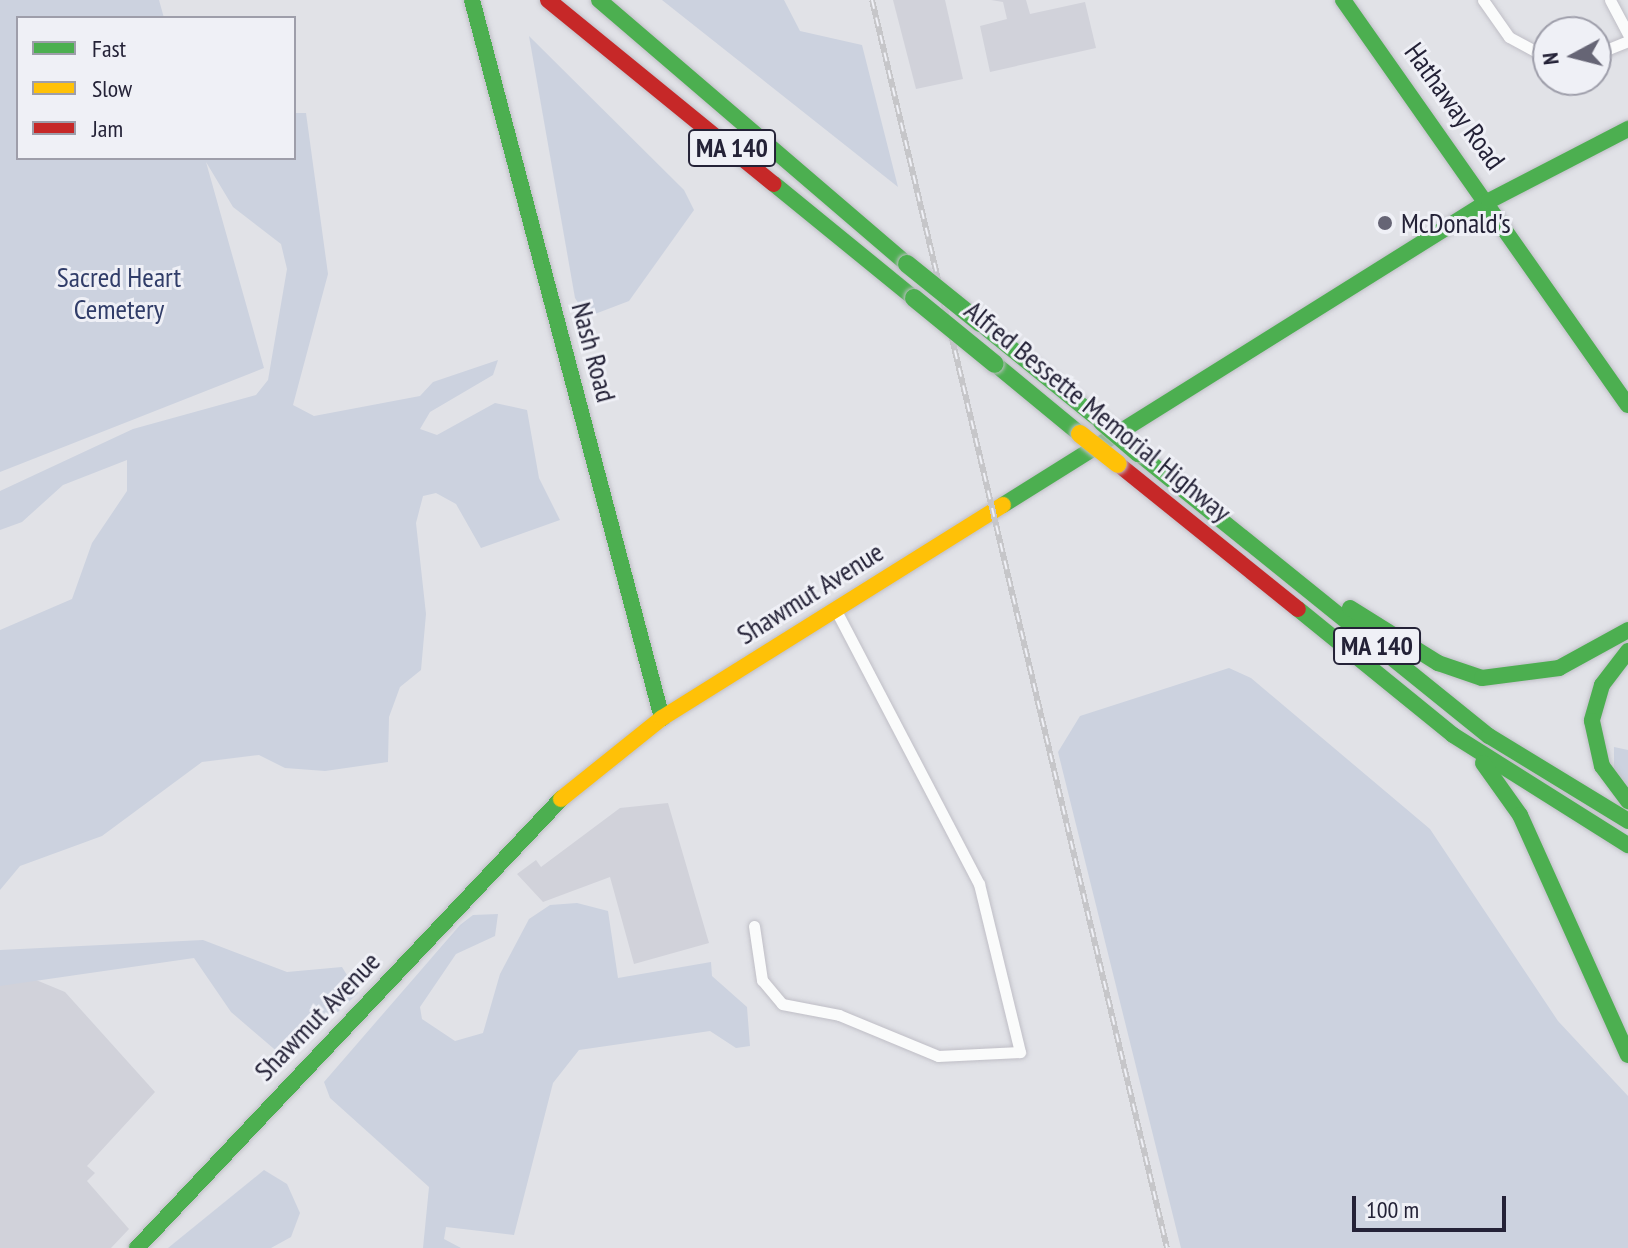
<!DOCTYPE html>
<html>
<head>
<meta charset="utf-8">
<style>
	body { margin:0 }
	#map { position:relative; width:1628px; height:1248px; overflow:hidden; background:#e1e2e7; font-family:"PT Sans Narrow",sans-serif }
	div>[style] { position:absolute }
	.built>* { inset:0; background:#d1d2da }
	.green>* { inset:0; background:#ccd2df }
	.roads { filter:drop-shadow(0 0 2px #bfbec6) drop-shadow(0 0 2px #bfbec6) }
	.street>* { height:11px; margin:-5.5px; padding:0 5.5px; transform-origin:5.5px; border-radius:5.5px; background:#fafbfb }
	.fast>* { height:16px; margin:-8px; padding:0 8px; transform-origin:8px; border-radius:8px; background:#4caf50 }
	.slow>* { height:16px; margin:-8px; padding:0 8px; transform-origin:8px; border-radius:8px; background:#ffc107 }
	.jam>* { height:16px; margin:-8px; padding:0 8px; transform-origin:8px; border-radius:8px; background:#c62828 }
	.rail>* { height:6px; margin-top:-3px; transform-origin:0; background:repeating-linear-gradient(90deg,#eff0f6 0 9px,#c6c6c9 0 18px); box-sizing:border-box; border-block:2px solid #c6c6c9 }
	.bridges { filter:drop-shadow(0 0 2px #c1c0c7) drop-shadow(0 0 2px #c1c0c7) }
	.fast-bridge>* { height:18px; margin:-9px; padding:0 9px; transform-origin:9px; border-radius:9px; background:#4caf50 }
	.slow-bridge>* { height:18px; margin:-9px; padding:0 9px; transform-origin:9px; border-radius:9px; background:#ffc107 }
	.dots>* { width:22px; height:22px; translate:-50% -50%; box-sizing:border-box; border:4px solid #eff0f6; border-radius:50% }
	span { translate:-50% -50%; white-space:nowrap; text-align:center; line-height:1.15; -webkit-text-stroke:6px #eff0f6; paint-order:stroke }
	.shield-label span { padding:2px 6px; background:#eff0f6; border:2px solid; border-radius:6px; -webkit-text-stroke-width:0 }
	.shield-label { font-size:26px; color:#242237; font-weight:700 }
	.street-label { font-size:28px; color:#242237 }
	.poi-label { font-size:28px; color:#242237 }
	.left { translate:0 -50%; text-align:left }
	.park-label { font-size:28px; color:#313d69 }
	.legend { position:absolute; left:16px; top:16px; width:280px; height:144px; box-sizing:border-box; background:#eff0f6; border:2px solid #9e9eaa; margin:0; padding:10px 14px; list-style:none; font-size:24px; color:#242237 }
	.legend li { display:flex; align-items:center; gap:16px; height:40px }
	.legend b { width:40px; border:2px solid #9e9eaa }
	.north { position:absolute; left:1532px; top:16px; width:80px; height:80px; box-sizing:border-box; background:#eff0f6; border:2px solid #9e9eaa; border-radius:50%; rotate:263deg; font-size:22px; font-weight:700; line-height:32px; text-align:center; color:#242237 }
	.north::after { content:''; display:block; margin:auto; width:28px; height:36px; background:#666575; clip-path:polygon(50% 0,100% 100%,50% 72%,0 100%) }
	.scale { position:absolute; left:1352px; top:1196px; width:154px; height:36px; box-sizing:border-box; border:4px solid #242237; border-top:0; padding-left:10px; font-size:24px; line-height:28px; white-space:nowrap; color:#242237; -webkit-text-stroke:6px #eff0f6; paint-order:stroke }
</style>
</head>
<body>
<div id="map">
	<div class="built">
		<div style="clip-path:polygon(893px 0,945px 0,963px 79px,916px 89px)"></div>
		<div style="clip-path:polygon(991px 0,1026px 0,1030px 14px,1085px 2px,1096px 48px,990px 72px,980px 26px,1007px 19px,1003px 2px)"></div>
		<div style="clip-path:polygon(668px 803px,709px 943px,634px 964px,610px 877px,543px 902px,517px 874px,536px 860px,541px 867px,620px 808px)"></div>
		<div style="clip-path:polygon(24px 975px,65px 992px,155px 1092px,87px 1166px,95px 1173px,87px 1181px,129px 1229px,111px 1248px,0 1248px,0 978px)"></div>
	</div>
	<div class="green">
		<div style="clip-path:polygon(0 0,159px 0,164px 18px,18px 18px,18px 158px,294px 158px,294px 113px,306px 113px,328px 274px,293px 405px,314px 416px,420px 396px,433px 382px,498px 360px,493px 375px,430px 412px,420px 429px,437px 435px,495px 403px,527px 410px,539px 478px,560px 520px,481px 548px,456px 504px,436px 493px,423px 496px,416px 523px,426px 614px,421px 670px,400px 687px,389px 717px,388px 762px,325px 771px,285px 768px,259px 755px,202px 762px,102px 836px,20px 866px,0 890px,0 630px,72px 599px,92px 543px,127px 491px,127px 460px,63px 485px,22px 522px,0 530px,0 491px,133px 429px,256px 395px,268px 380px,287px 269px,281px 244px,233px 207px,206px 162px,264px 368px,0 472px)"></div>
		<div style="clip-path:polygon(662px 0,784px 0,800px 31px,862px 45px,898px 187px)"></div>
		<div style="clip-path:polygon(529px 36px,684px 190px,694px 210px,629px 301px,587px 317px,575px 298px)"></div>
		<div style="clip-path:polygon(1229px 668px,1251px 678px,1430px 829px,1558px 1021px,1628px 1096px,1628px 1248px,1181px 1248px,1058px 752px,1080px 716px)"></div>
		<div style="clip-path:polygon(1614px 747px,1628px 750px,1628px 793px,1614px 772px)"></div>
		<div style="clip-path:polygon(577px 903px,608px 911px,618px 978px,711px 962px,712px 976px,747px 1007px,750px 1046px,736px 1048px,710px 1031px,579px 1050px,553px 1083px,514px 1235px,446px 1227px,444px 1239px,461px 1248px,423px 1248px,429px 1187px,330px 1098px,324px 1082px,460px 925px,473px 915px,498px 914px,495px 936px,456px 954px,420px 1007px,422px 1019px,455px 1041px,483px 1033px,500px 974px,529px 919px,550px 905px)"></div>
		<div style="clip-path:polygon(203px 940px,287px 972px,342px 967px,358px 993px,287px 1060px,231px 1012px,194px 958px,0 986px,0 950px)"></div>
		<div style="clip-path:polygon(264px 1170px,287px 1184px,300px 1213px,291px 1237px,271px 1248px,168px 1248px)"></div>
	</div>
	<div class="roads">
		<div class="street">
			<div style="left:1483px;top:0;width:45px;rotate:54.9deg"></div>
			<div style="left:1509px;top:37px;width:44px;rotate:28.3deg"></div>
			<div style="left:1610px;top:0;width:38px;rotate:62deg"></div>
			<div style="left:1596px;top:54px;width:35px;rotate:-22deg"></div>
			<div style="left:754px;top:926px;width:55px;rotate:81.6deg"></div>
			<div style="left:762px;top:980px;width:31px;rotate:50deg"></div>
			<div style="left:782px;top:1004px;width:58px;rotate:10.9deg"></div>
			<div style="left:839px;top:1015px;width:107px;rotate:22.5deg"></div>
			<div style="left:938px;top:1056px;width:82px;rotate:-2.8deg"></div>
			<div style="left:1020px;top:1052px;width:173px;rotate:-103.7deg"></div>
			<div style="left:979px;top:884px;width:308px;rotate:-117.6deg"></div>
		</div>
		<div class="fast">
			<div style="left:472px;top:0;width:743px;rotate:75.18deg"></div>
			<div style="left:599px;top:0;width:406px;rotate:40.6deg"></div>
			<div style="left:1343px;top:0;width:495px;rotate:54.9deg"></div>
			<div style="left:774px;top:184px;width:181px;rotate:39.2deg"></div>
			<div style="left:980px;top:323px;width:157px;rotate:39.1deg"></div>
			<div style="left:995px;top:364px;width:110px;rotate:39.5deg"></div>
			<div style="left:1138px;top:453px;width:451px;rotate:38.9deg"></div>
			<div style="left:1489px;top:736px;width:163px;rotate:31.4deg"></div>
			<div style="left:1003px;top:505px;width:573px;rotate:-32.03deg"></div>
			<div style="left:1489px;top:201px;width:157px;rotate:-27.4deg"></div>
			<div style="left:1350px;top:608px;width:104px;rotate:32deg"></div>
			<div style="left:1438px;top:663px;width:46px;rotate:18.8deg"></div>
			<div style="left:1482px;top:678px;width:78px;rotate:-7.4deg"></div>
			<div style="left:1559px;top:668px;width:79px;rotate:-28.8deg"></div>
			<div style="left:1298px;top:609px;width:200px;rotate:39.1deg"></div>
			<div style="left:1453px;top:735px;width:207px;rotate:32.2deg"></div>
			<div style="left:1628px;top:651px;width:43px;rotate:127.4deg"></div>
			<div style="left:1602px;top:685px;width:37px;rotate:106deg"></div>
			<div style="left:1592px;top:721px;width:46px;rotate:77.5deg"></div>
			<div style="left:1602px;top:766px;width:44px;rotate:53.4deg"></div>
			<div style="left:1483px;top:763px;width:64px;rotate:54.6deg"></div>
			<div style="left:1520px;top:815px;width:263px;rotate:65.8deg"></div>
			<div style="left:137px;top:1248px;width:618px;rotate:-46.64deg"></div>
		</div>
		<div class="slow">
			<div style="left:561px;top:799px;width:129px;rotate:-38.7deg"></div>
			<div style="left:662px;top:718px;width:402px;rotate:-32deg"></div>
		</div>
		<div class="jam">
			<div style="left:548px;top:0;width:291px;rotate:39.2deg"></div>
			<div style="left:1118px;top:464px;width:231px;rotate:38.9deg"></div>
		</div>
	</div>
	<div class="rail">
		<div style="left:872px;top:0;width:1282px;rotate:76.7deg"></div>
	</div>
	<div class="bridges">
		<div class="fast-bridge">
			<div style="left:907px;top:264px;width:94px;rotate:38.9deg"></div>
			<div style="left:914px;top:298px;width:104px;rotate:39.2deg"></div>
			<div style="left:1102px;top:422px;width:48px;rotate:40.7deg"></div>
		</div>
		<div class="slow-bridge">
			<div style="left:1080px;top:434px;width:48px;rotate:38.3deg"></div>
		</div>
	</div>
	<div class="dots">
		<div style="left:1385px;top:223px;background:#666575"></div>
	</div>
	<div class="shield-label">
		<span style="left:732px;top:148px">MA 140</span>
		<span style="left:1377px;top:646px">MA 140</span>
	</div>
	<div class="street-label">
		<span style="left:1455px;top:106px;rotate:54deg">Hathaway Road</span>
		<span style="left:594px;top:352px;rotate:75deg">Nash Road</span>
		<span style="left:1098px;top:411px;rotate:39deg">Alfred Bessette Memorial Highway</span>
		<span style="left:810px;top:593px;rotate:-32deg">Shawmut Avenue</span>
		<span style="left:317px;top:1016px;rotate:-46deg">Shawmut Avenue</span>
	</div>
	<div class="poi-label">
		<span class="left" style="left:1401px;top:223px">McDonald's</span>
	</div>
	<div class="park-label">
		<span style="left:119px;top:293px">Sacred Heart<br>Cemetery</span>
	</div>
	<ul class="legend">
	<li><b style="height:10px;background:#4caf50"></b>Fast</li>
	<li><b style="height:10px;background:#ffc107"></b>Slow</li>
	<li><b style="height:10px;background:#c62828"></b>Jam</li>
	</ul>
	<div class="north">N</div>
	<div class="scale">100 m</div>
</div>
</body>
</html>
